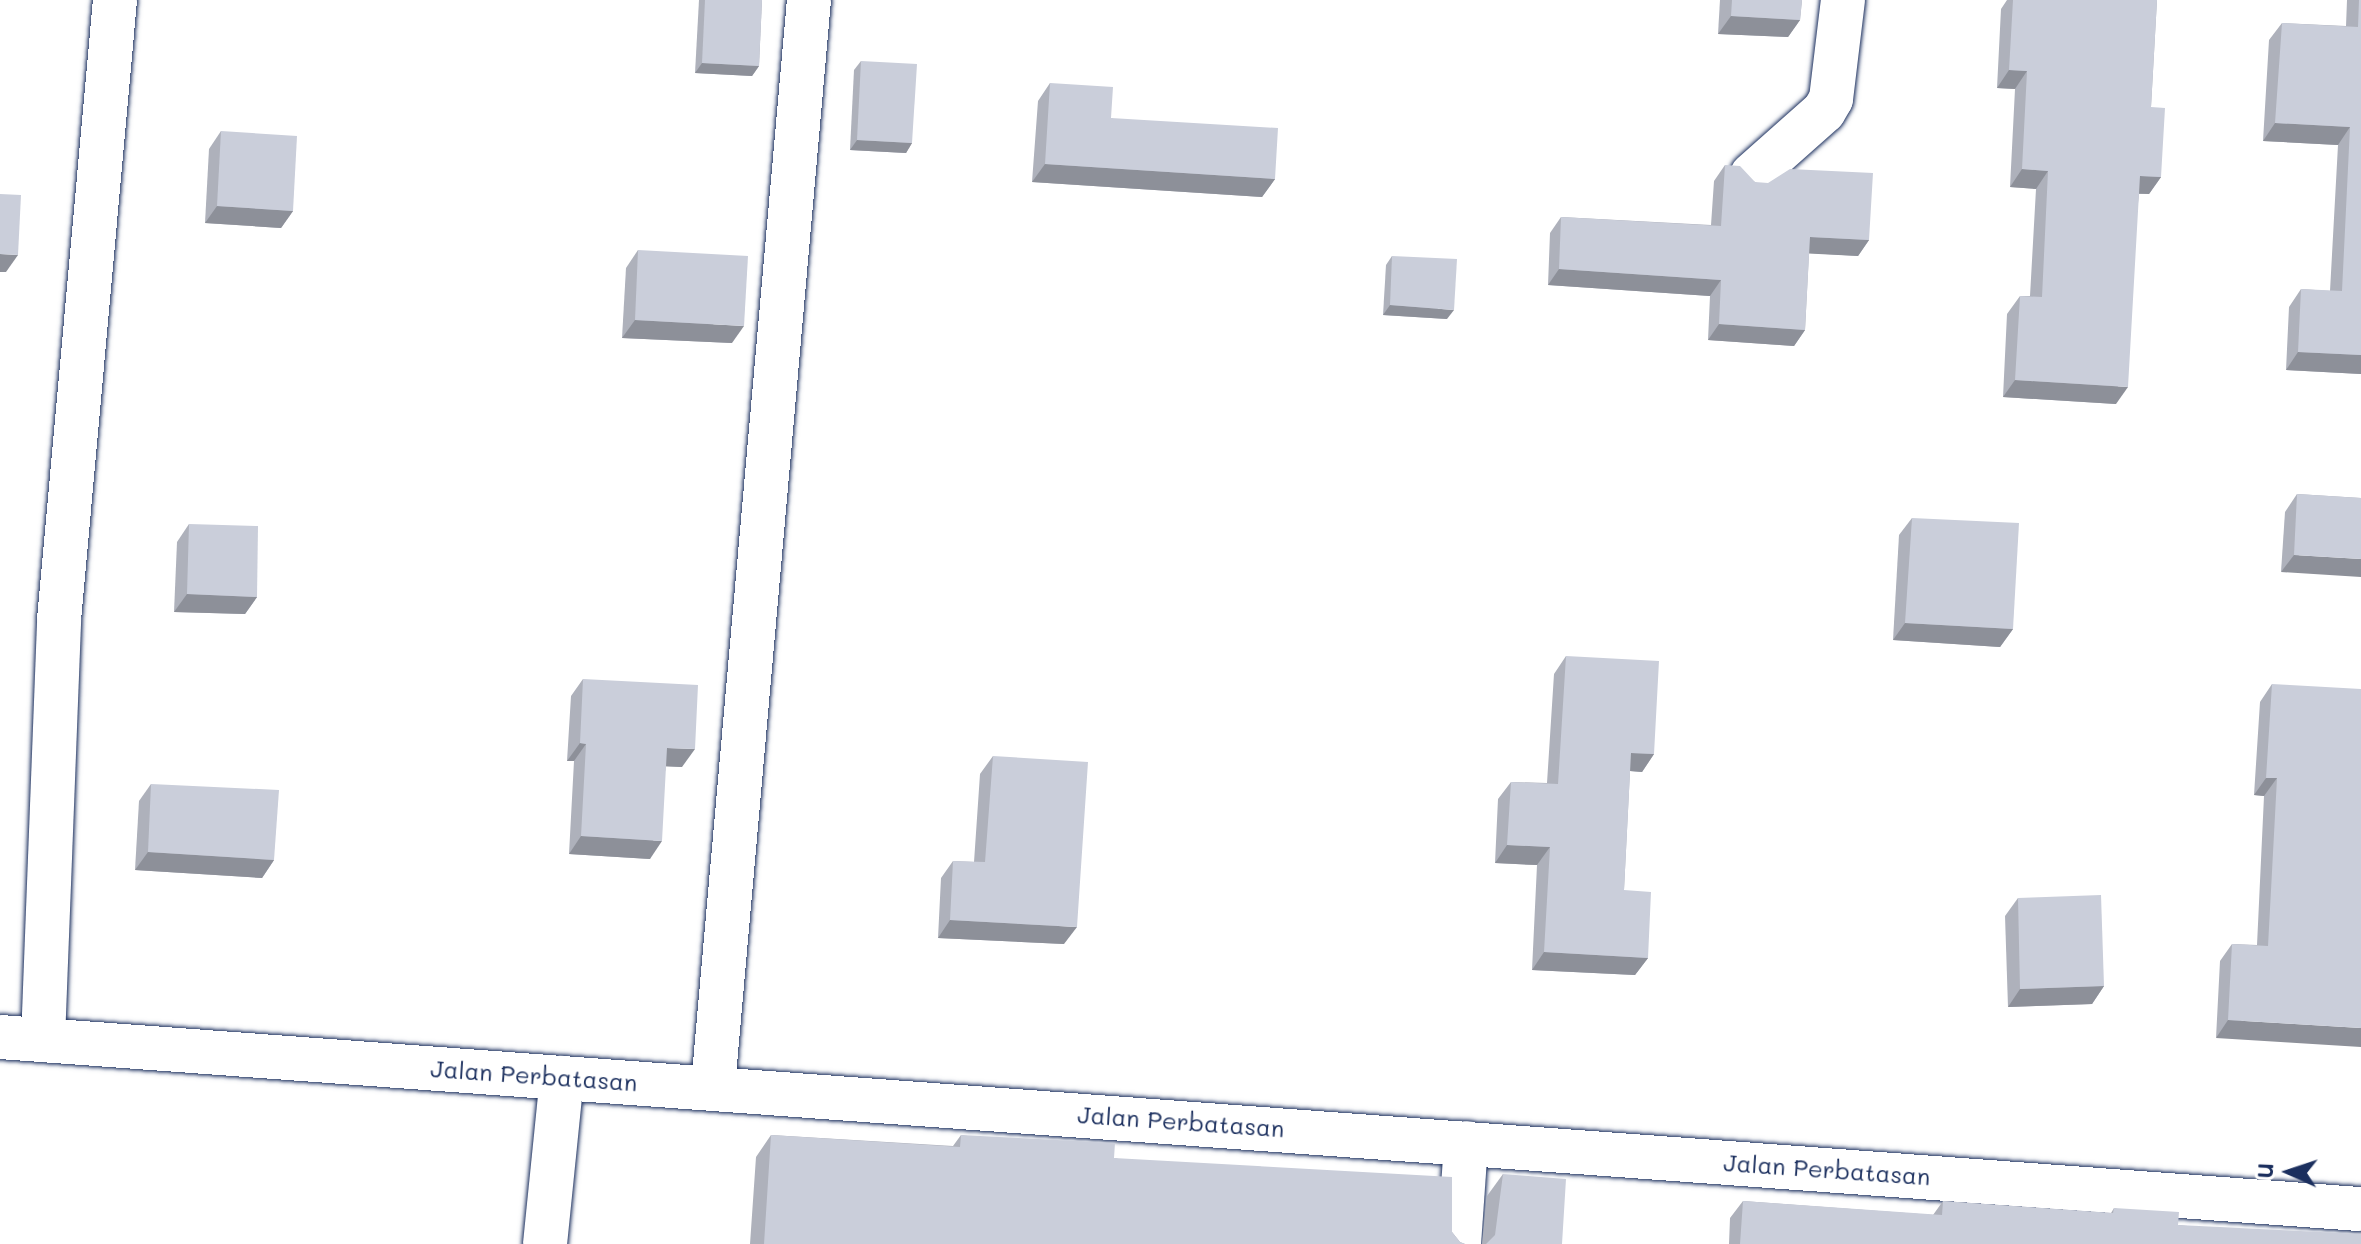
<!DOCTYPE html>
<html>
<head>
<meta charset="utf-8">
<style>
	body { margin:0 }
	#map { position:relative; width:2361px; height:1244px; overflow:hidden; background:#fff; font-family:Mali,sans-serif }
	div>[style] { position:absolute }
	.roads { filter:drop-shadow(0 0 2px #1b2f5e) drop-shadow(0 0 2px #1b2f5e) }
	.minor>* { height:44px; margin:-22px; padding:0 22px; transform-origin:22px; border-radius:22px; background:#fff }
	.wall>* { inset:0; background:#aeb1bb }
	.shaded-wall>* { inset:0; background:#8d9099 }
	.building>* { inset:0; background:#caceda }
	span { translate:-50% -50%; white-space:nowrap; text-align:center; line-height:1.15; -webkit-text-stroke:8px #fff; paint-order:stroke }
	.street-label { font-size:24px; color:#1b2f5e }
	.north { position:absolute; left:2249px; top:1132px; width:80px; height:80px; -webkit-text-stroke:6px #fff; paint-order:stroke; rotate:273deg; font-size:22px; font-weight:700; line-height:32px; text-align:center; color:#1b2f5e }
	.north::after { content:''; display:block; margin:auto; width:28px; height:36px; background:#1b2f5e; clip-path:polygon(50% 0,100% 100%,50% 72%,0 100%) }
</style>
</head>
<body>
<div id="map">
	<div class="roads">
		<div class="minor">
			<div style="left:1752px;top:175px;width:96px;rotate:-41.6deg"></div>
			<div style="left:1824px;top:111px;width:14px;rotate:-60deg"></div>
			<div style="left:1831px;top:99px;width:100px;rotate:-83.1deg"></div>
			<div style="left:0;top:1037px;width:2367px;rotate:4.17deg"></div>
			<div style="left:43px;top:1040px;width:420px;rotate:-87.8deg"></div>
			<div style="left:59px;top:620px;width:623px;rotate:-84.84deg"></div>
			<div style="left:713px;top:1086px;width:1090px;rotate:-84.95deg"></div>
			<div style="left:545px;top:1244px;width:167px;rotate:-84.2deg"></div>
			<div style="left:1459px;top:1244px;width:101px;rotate:-86deg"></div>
		</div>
	</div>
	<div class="wall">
		<div style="clip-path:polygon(699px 0,762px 0,759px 66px,752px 76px,695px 73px)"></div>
		<div style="clip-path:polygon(1720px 0,1802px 0,1800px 20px,1788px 37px,1718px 34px)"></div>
		<div style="clip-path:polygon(2007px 0,2157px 0,2151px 107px,2161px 177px,2149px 194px,2139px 194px,2116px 404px,2003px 397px,2007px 314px,2020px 296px,2030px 296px,2036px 189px,2010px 187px,2015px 89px,1997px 88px,2001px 9px)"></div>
		<div style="clip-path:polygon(2347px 0,2361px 0,2361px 374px,2286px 370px,2289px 307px,2301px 289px,2330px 291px,2338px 145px,2263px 141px,2269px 40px,2282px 23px,2346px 26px)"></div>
		<div style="clip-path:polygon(861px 61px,912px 143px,906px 153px,850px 150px,854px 70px)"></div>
		<div style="clip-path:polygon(1050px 83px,1111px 118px,1275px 179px,1262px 197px,1032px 182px,1038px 101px)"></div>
		<div style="clip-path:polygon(221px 131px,293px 211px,281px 228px,205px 223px,209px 149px)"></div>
		<div style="clip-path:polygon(1725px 165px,1755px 182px,1869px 240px,1858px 256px,1809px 253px,1805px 330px,1794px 346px,1708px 340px,1710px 296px,1548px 285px,1550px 233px,1561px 217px,1711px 225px,1714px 181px)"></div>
		<div style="clip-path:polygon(638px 250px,732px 343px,622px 338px,626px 268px)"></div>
		<div style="clip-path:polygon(1392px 256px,1447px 319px,1383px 315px,1386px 265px)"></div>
		<div style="clip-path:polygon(2297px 494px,2361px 498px,2281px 572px,2285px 512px)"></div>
		<div style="clip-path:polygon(1912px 518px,2013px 629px,2000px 647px,1893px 640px,1899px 535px)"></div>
		<div style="clip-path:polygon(189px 524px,257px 597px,245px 614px,174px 612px,177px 542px)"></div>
		<div style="clip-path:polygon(1566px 656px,1654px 754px,1642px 772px,1630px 771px,1624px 890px,1648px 958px,1635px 975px,1532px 970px,1537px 865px,1495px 863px,1498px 799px,1511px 782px,1547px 783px,1554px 674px)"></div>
		<div style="clip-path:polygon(583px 679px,682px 767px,666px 766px,650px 859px,569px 854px,574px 761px,567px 761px,571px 696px)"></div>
		<div style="clip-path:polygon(2272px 684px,2361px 939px,2216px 1038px,2220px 961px,2232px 944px,2257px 945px,2264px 796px,2254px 795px,2260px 702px)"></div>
		<div style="clip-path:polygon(993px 756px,1064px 944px,938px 938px,941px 878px,953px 861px,974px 862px,980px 774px)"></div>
		<div style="clip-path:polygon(151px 784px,274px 860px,262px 878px,135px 870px,139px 801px)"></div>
		<div style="clip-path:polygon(2018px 898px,2104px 986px,2092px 1004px,2008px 1007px,2005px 916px)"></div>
		<div style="clip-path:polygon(771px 1135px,953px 1146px,961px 1135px,1114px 1158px,1452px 1232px,1460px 1242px,1465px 1244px,750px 1244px,756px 1157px)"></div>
		<div style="clip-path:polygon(1503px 1174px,1562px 1244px,1482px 1244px,1487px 1196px)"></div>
		<div style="clip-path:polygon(1743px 1201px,1933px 1215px,1943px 1201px,2111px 1213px,2114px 1208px,2178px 1225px,2361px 1244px,1729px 1244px,1730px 1218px)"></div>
	</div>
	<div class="shaded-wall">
		<div style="clip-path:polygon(1731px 16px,1800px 20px,1788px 37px,1718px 34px)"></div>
		<div style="clip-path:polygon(702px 63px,759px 66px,752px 76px,695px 73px)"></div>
		<div style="clip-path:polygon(2009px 70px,2027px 71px,2015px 89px,1997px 88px)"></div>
		<div style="clip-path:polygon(2275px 123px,2350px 127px,2338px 145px,2263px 141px)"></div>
		<div style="clip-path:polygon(857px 140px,912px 143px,906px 153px,850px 150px)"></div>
		<div style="clip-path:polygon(1045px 164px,1275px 179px,1262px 197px,1032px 182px)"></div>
		<div style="clip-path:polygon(2022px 169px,2048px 171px,2036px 189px,2010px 187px)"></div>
		<div style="clip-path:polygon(2140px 176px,2161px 177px,2149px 194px,2128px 193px)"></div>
		<div style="clip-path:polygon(217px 206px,293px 211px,281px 228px,205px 223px)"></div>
		<div style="clip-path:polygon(1810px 237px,1869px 240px,1858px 256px,1799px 253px)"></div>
		<div style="clip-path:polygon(0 254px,18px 255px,6px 272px,0 272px)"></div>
		<div style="clip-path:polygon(1559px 269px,1721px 280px,1710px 296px,1548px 285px)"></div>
		<div style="clip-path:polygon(1390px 305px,1454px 310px,1447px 319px,1383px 315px)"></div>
		<div style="clip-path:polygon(635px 320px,744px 326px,732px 343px,622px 338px)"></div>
		<div style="clip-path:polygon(1719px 324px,1805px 330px,1794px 346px,1708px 340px)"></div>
		<div style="clip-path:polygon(2298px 352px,2361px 355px,2361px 374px,2286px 370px)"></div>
		<div style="clip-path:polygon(2015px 380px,2128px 387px,2116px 404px,2003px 397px)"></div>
		<div style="clip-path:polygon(2294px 555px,2361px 559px,2361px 577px,2281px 572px)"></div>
		<div style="clip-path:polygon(187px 594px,257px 597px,245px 614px,174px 612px)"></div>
		<div style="clip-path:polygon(1905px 623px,2013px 629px,2000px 647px,1893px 640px)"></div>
		<div style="clip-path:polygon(580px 743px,586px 744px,574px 761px,567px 761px)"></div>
		<div style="clip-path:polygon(667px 748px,695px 749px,682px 767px,655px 766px)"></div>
		<div style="clip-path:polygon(1631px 753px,1654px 754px,1642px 772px,1618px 770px)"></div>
		<div style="clip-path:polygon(2266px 778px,2277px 778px,2264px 796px,2254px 795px)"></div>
		<div style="clip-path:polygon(581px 836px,662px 841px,650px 859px,569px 854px)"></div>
		<div style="clip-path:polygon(1507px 845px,1550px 847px,1537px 865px,1495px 863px)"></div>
		<div style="clip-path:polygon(148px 852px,274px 860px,262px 878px,135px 870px)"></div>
		<div style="clip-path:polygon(950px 920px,1077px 927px,1064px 944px,938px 938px)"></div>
		<div style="clip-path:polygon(1544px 952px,1648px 958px,1635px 975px,1532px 970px)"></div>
		<div style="clip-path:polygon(2104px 986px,2092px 1004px,2008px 1007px,2020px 989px)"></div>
		<div style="clip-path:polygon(2228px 1020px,2361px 1028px,2361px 1047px,2216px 1038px)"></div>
	</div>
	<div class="building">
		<div style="clip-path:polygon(705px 0,762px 0,759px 66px,702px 63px)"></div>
		<div style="clip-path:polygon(1732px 0,1802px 0,1800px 20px,1731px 16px)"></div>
		<div style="clip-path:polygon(2013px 0,2157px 0,2151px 107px,2165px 108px,2161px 177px,2140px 176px,2128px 387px,2015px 380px,2020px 296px,2042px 297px,2048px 171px,2022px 169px,2027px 71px,2009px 70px)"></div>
		<div style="clip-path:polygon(2359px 0,2361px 0,2361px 355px,2298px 352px,2301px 289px,2342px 291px,2350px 127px,2275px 123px,2282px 23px,2358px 27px)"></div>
		<div style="clip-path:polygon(861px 61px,917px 64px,912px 143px,857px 140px)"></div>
		<div style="clip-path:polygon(1050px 83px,1113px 87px,1111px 118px,1278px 128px,1275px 179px,1045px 164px)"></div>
		<div style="clip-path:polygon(221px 131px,297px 136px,293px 211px,217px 206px)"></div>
		<div style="clip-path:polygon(1725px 165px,1740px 166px,1755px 182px,1768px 183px,1790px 169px,1873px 173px,1869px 240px,1810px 237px,1805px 330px,1719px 324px,1721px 280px,1559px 269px,1561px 217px,1721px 226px)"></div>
		<div style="clip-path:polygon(0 194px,21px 195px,18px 255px,0 254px)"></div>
		<div style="clip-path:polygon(638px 250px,748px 256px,744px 326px,635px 320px)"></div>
		<div style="clip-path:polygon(1392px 256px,1457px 259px,1454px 310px,1390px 305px)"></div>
		<div style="clip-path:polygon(2297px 494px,2361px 498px,2361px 559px,2294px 555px)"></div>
		<div style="clip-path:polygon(1912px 518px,2019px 523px,2013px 629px,1905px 623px)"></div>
		<div style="clip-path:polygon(189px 524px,258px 526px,257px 597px,187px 594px)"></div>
		<div style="clip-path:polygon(1566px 656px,1659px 661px,1654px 754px,1631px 753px,1624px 890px,1651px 892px,1648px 958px,1544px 952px,1550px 847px,1507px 845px,1511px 782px,1558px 784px)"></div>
		<div style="clip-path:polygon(583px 679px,698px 685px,695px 749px,667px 748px,662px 841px,581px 836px,586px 744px,580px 743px)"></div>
		<div style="clip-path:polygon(2272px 684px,2361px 689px,2361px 1028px,2228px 1020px,2232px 944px,2268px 946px,2277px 778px,2266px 778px)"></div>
		<div style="clip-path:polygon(993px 756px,1088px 762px,1077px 927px,950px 920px,953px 861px,985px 862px)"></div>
		<div style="clip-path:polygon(151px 784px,279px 790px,274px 860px,148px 852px)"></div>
		<div style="clip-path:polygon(2101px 895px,2104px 986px,2020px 989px,2018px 898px)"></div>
		<div style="clip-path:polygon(771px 1135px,960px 1147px,961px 1135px,1115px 1143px,1114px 1158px,1452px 1177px,1452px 1232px,1460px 1242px,1465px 1244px,764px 1244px)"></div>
		<div style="clip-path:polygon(1503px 1174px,1566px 1179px,1562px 1244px,1486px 1244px,1495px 1235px)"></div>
		<div style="clip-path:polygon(1743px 1201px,1942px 1215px,1943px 1201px,2113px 1213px,2114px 1208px,2179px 1212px,2178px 1225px,2361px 1234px,2361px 1244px,1740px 1244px)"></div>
	</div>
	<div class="street-label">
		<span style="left:534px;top:1075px;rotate:4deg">Jalan Perbatasan</span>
		<span style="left:1181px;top:1121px;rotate:4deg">Jalan Perbatasan</span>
		<span style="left:1827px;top:1169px;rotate:4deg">Jalan Perbatasan</span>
	</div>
	<div class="north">U</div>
</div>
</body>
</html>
